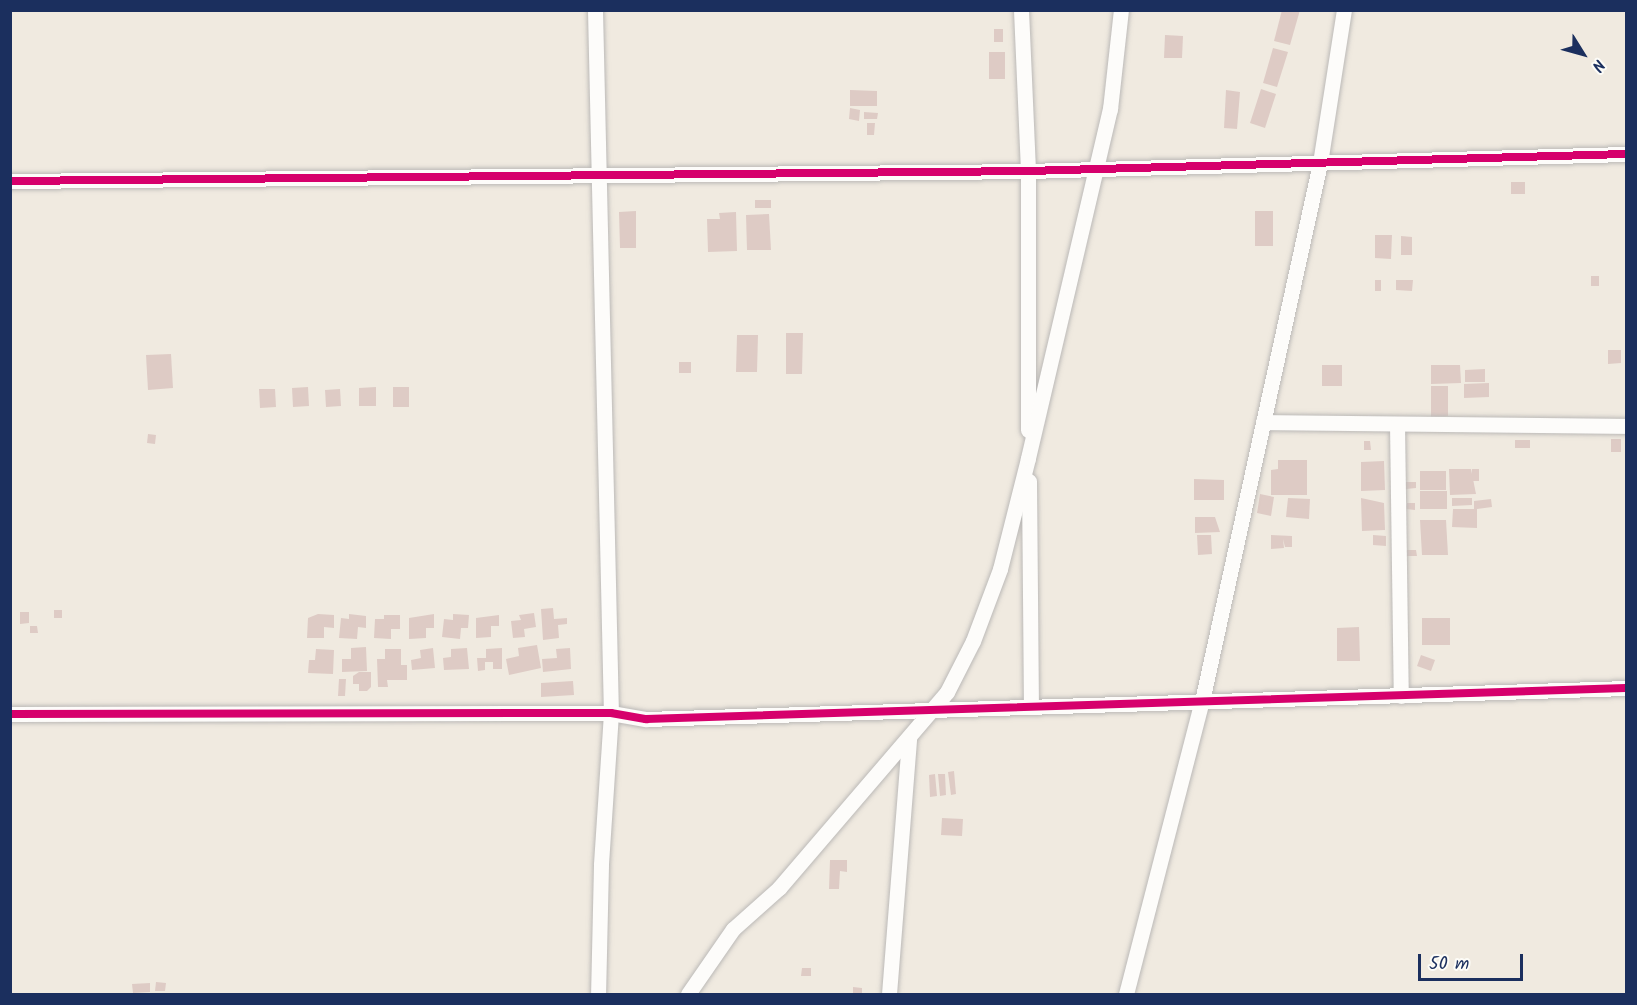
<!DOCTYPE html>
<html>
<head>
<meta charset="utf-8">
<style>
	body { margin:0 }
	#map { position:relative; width:1637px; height:1005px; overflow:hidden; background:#f0eae0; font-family:Kalam,sans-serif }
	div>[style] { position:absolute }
	.building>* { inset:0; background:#decbc5 }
	.roads { filter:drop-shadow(0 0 2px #bbb9b7) drop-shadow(0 0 2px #bbb9b7) }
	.minor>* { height:15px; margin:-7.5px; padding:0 7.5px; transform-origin:7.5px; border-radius:7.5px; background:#fdfcfa }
	.cycleway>* { height:8px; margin:-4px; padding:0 4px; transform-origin:4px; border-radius:4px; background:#d6006c }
	span { translate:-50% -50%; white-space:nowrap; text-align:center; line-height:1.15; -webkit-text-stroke:5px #fdfcf7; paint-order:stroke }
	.frame { position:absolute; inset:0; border:12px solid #1b2f5e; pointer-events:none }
	.north { position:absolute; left:1553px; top:24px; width:60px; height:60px; -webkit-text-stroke:4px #fdfcf7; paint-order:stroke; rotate:127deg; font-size:16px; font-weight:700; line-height:24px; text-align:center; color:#1b2f5e }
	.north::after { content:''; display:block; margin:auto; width:21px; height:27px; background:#1b2f5e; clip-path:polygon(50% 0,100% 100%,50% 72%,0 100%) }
	.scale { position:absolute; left:1418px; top:954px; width:105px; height:27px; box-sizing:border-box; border:3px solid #1b2f5e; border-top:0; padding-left:8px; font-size:18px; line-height:21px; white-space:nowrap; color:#1b2f5e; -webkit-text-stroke:4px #fdfcf7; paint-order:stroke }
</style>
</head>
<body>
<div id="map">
	<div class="building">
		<div style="clip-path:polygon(1282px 10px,1300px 10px,1290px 45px,1274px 41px)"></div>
		<div style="clip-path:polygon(994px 29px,1003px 29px,1003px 42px,994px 42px)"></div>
		<div style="clip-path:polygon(1165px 35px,1183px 36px,1182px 58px,1164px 58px)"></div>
		<div style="clip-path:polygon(1273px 48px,1288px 52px,1277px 87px,1263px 83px)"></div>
		<div style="clip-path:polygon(989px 52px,1005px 52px,1005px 79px,989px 79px)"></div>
		<div style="clip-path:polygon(1261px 89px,1276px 94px,1265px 128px,1250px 123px)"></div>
		<div style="clip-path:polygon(850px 90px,877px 91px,877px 106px,850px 106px)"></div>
		<div style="clip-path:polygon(1226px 90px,1240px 92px,1237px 129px,1224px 128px)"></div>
		<div style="clip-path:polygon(850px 108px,860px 110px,859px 121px,849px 119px)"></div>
		<div style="clip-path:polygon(864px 112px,878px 113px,877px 119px,864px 119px)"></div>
		<div style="clip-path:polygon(867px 123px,875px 123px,874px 135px,867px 135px)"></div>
		<div style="clip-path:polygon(1511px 182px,1525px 182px,1525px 194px,1511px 194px)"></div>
		<div style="clip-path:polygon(755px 200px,771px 200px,771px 208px,755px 208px)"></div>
		<div style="clip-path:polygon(636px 211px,636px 248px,620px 248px,619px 212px)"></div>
		<div style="clip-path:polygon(1255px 211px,1273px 211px,1273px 246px,1255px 246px)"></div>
		<div style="clip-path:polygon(736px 212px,737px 251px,708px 252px,707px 219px,720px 219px,719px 213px)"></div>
		<div style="clip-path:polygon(769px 214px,771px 250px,747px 250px,746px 215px)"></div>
		<div style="clip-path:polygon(1375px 235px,1392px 235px,1391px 259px,1375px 258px)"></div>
		<div style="clip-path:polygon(1401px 236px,1412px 237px,1412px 255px,1401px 255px)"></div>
		<div style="clip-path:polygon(1591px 276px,1599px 276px,1599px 286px,1591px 286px)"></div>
		<div style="clip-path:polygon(1375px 280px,1381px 280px,1381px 291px,1375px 291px)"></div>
		<div style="clip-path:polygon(1396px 280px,1413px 280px,1412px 291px,1396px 290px)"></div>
		<div style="clip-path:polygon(786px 333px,803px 333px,802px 374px,786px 374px)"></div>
		<div style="clip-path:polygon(737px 335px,758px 335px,757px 372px,736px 372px)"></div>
		<div style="clip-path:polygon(1608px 350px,1621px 350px,1621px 363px,1608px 364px)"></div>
		<div style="clip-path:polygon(171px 354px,173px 388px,148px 390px,146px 355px)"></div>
		<div style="clip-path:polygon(679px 362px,691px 362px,691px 373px,679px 373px)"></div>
		<div style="clip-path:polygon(1322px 365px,1342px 365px,1342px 386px,1322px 386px)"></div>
		<div style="clip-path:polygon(1431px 365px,1460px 365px,1461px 383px,1431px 384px)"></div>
		<div style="clip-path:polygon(1485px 369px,1485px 382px,1465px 382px,1465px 370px)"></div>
		<div style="clip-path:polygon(1489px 383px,1489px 397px,1464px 398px,1464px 384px)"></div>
		<div style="clip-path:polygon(1431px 386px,1448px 386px,1448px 416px,1431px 417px)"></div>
		<div style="clip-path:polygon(308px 387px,309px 406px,293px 407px,292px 388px)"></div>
		<div style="clip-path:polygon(376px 387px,376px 406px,359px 406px,359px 388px)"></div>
		<div style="clip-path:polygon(393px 387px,409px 387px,409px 407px,393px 407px)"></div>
		<div style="clip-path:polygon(259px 389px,275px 389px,276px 407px,260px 408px)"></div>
		<div style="clip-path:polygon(340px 389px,341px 406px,326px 407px,325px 390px)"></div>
		<div style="clip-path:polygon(148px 434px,156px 435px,155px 444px,147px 443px)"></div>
		<div style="clip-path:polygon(1611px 439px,1621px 439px,1621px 452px,1611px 452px)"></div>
		<div style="clip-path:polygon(1515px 440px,1530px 440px,1530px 448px,1515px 448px)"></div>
		<div style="clip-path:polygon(1364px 441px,1370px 441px,1371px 450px,1364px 450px)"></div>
		<div style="clip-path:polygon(1278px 460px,1307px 460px,1307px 495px,1271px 495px,1271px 470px,1278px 469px)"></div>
		<div style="clip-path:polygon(1384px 461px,1385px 490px,1361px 491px,1361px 462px)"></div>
		<div style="clip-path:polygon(1449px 469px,1471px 469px,1476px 494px,1450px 495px)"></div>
		<div style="clip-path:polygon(1472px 469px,1479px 469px,1479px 481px,1472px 481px)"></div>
		<div style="clip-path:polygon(1420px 471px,1446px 471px,1446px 490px,1420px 490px)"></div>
		<div style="clip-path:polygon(1194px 479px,1224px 480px,1224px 500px,1194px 500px)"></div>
		<div style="clip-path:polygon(1405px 482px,1416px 482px,1416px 488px,1406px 489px)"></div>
		<div style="clip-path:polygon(1420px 491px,1447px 491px,1447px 509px,1420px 509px)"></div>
		<div style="clip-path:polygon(1260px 494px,1274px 497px,1271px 516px,1257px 513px)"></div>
		<div style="clip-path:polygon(1288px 498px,1310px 499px,1309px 519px,1286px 517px)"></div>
		<div style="clip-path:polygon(1361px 498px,1384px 503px,1385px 530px,1362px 531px)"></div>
		<div style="clip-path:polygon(1452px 498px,1472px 498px,1472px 505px,1452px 506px)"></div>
		<div style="clip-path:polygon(1491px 499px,1492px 507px,1477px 509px,1477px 528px,1452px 527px,1453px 509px,1474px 509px,1474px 501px)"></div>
		<div style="clip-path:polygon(1407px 503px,1415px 503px,1415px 510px,1406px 509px)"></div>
		<div style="clip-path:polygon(1195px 517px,1215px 517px,1220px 532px,1195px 533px)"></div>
		<div style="clip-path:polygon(1420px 520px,1446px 520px,1448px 555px,1422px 555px)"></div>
		<div style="clip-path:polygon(1197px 535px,1211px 535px,1212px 554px,1198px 555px)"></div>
		<div style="clip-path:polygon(1271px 535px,1292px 536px,1292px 547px,1285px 547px,1283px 539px,1284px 548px,1271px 549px)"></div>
		<div style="clip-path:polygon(1373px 535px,1386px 536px,1386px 546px,1373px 545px)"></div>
		<div style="clip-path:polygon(1406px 550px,1416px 550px,1417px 556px,1406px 556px)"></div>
		<div style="clip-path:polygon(553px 608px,554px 619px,567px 618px,567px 624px,558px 625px,559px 638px,543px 640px,541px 609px)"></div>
		<div style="clip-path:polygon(54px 610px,62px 610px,62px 618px,54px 618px)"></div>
		<div style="clip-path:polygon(20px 612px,29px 612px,29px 623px,20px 624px)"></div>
		<div style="clip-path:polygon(534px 613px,536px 627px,524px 629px,525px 637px,513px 638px,511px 621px,521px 620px,519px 615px)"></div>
		<div style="clip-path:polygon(318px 614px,334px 615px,334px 628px,324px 627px,324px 638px,307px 638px,308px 618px)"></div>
		<div style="clip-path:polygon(349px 614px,366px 616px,366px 628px,358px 627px,357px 639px,339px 638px,341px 618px,349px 619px)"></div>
		<div style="clip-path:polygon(434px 614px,434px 628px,426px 628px,426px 638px,409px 639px,409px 618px)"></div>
		<div style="clip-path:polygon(453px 614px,469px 615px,468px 628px,461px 628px,460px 639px,442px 637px,444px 619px,453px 620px)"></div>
		<div style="clip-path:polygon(384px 615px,400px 615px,400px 629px,391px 629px,391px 639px,374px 638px,375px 619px,384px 619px)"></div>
		<div style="clip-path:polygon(499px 615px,499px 626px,491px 626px,491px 637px,476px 638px,476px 618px)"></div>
		<div style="clip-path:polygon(1422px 618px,1450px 618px,1450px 645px,1422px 645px)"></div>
		<div style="clip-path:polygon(30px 626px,37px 626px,38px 633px,30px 633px)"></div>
		<div style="clip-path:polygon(1359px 627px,1360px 661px,1337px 661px,1337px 628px)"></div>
		<div style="clip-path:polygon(537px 645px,541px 668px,509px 675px,506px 659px,519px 656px,518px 648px)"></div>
		<div style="clip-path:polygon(366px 647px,367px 671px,342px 672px,342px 659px,351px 659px,351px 648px)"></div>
		<div style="clip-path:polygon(433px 648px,435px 668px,412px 670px,411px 660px,421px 658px,420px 650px)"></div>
		<div style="clip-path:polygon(467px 648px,469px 669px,444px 670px,443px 658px,451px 657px,451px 649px)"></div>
		<div style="clip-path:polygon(502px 648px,502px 669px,493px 669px,493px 662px,485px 662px,485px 670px,478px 671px,477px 658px,486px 658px,486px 649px)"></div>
		<div style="clip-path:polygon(570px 648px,571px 669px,543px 672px,542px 659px,557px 658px,556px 649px)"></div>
		<div style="clip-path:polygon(316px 649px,334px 650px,333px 674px,308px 673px,309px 660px,315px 660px)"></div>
		<div style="clip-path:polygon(385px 649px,401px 649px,401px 665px,407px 665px,407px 680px,387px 680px,388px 687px,378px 687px,377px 659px,385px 659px)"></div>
		<div style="clip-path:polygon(1421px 655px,1435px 660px,1431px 671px,1417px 666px)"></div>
		<div style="clip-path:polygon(359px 672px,371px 672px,371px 687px,367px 691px,359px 691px,359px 684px,353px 684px,353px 676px)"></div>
		<div style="clip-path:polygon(339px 679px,346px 679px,345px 696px,338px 696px)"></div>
		<div style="clip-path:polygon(573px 681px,574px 695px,541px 697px,541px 683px)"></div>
		<div style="clip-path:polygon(954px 771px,956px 794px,951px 795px,948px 772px)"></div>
		<div style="clip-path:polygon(935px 774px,937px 796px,930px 797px,929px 775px)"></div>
		<div style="clip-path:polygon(938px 774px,945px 774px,946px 795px,940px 796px)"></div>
		<div style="clip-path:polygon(942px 818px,963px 819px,962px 836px,941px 835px)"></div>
		<div style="clip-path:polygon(830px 860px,847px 860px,847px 872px,840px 871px,839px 889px,829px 889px)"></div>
		<div style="clip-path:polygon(802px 968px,811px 968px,811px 976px,801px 976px)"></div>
		<div style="clip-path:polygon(156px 982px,166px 983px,165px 991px,155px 991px)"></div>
		<div style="clip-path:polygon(150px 983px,150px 992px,133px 993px,132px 984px)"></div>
		<div style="clip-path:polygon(853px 987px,862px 988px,862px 994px,853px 994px)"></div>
	</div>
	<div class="roads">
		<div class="minor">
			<div style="left:595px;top:10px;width:703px;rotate:88.7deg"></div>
			<div style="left:611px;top:713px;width:152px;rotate:93.8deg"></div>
			<div style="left:601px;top:865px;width:129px;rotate:91.3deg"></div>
			<div style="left:1021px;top:10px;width:161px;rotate:87.5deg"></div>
			<div style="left:1028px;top:171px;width:259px;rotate:90deg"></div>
			<div style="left:10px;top:181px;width:1018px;rotate:-0.56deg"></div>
			<div style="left:1028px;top:171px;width:598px;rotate:-1.63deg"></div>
			<div style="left:1263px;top:422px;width:363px;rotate:0.6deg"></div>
			<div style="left:1397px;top:424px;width:272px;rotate:89.2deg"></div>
			<div style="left:1029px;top:481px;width:226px;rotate:89.5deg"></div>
			<div style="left:10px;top:714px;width:601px;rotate:-0.1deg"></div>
			<div style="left:611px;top:713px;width:36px;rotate:10deg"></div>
			<div style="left:646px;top:719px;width:980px;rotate:-1.81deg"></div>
			<div style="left:688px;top:994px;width:79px;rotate:-55.3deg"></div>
			<div style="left:733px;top:929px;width:62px;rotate:-41.7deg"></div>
			<div style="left:779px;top:888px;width:258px;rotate:-49.4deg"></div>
			<div style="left:947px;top:692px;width:57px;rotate:-63deg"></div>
			<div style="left:973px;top:641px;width:77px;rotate:-69.4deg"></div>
			<div style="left:1000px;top:569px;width:114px;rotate:-75.8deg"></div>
			<div style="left:1028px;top:458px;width:359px;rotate:-76.8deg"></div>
			<div style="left:1110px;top:109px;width:100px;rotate:-83.7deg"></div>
			<div style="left:889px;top:994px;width:257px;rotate:-85.5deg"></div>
			<div style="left:1126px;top:994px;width:303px;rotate:-75.5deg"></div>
			<div style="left:1202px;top:701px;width:551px;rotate:-77.63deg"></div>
			<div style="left:1320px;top:163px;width:155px;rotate:-81.1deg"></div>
		</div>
	</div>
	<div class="cycleway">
		<div style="left:10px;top:181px;width:1018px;rotate:-0.56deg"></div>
		<div style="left:1028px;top:171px;width:598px;rotate:-1.63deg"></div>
		<div style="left:10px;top:714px;width:601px;rotate:-0.1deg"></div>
		<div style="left:611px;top:713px;width:36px;rotate:10deg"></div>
		<div style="left:646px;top:719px;width:980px;rotate:-1.81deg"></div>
	</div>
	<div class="frame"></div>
	<div class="north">N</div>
	<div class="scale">50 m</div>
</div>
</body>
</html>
